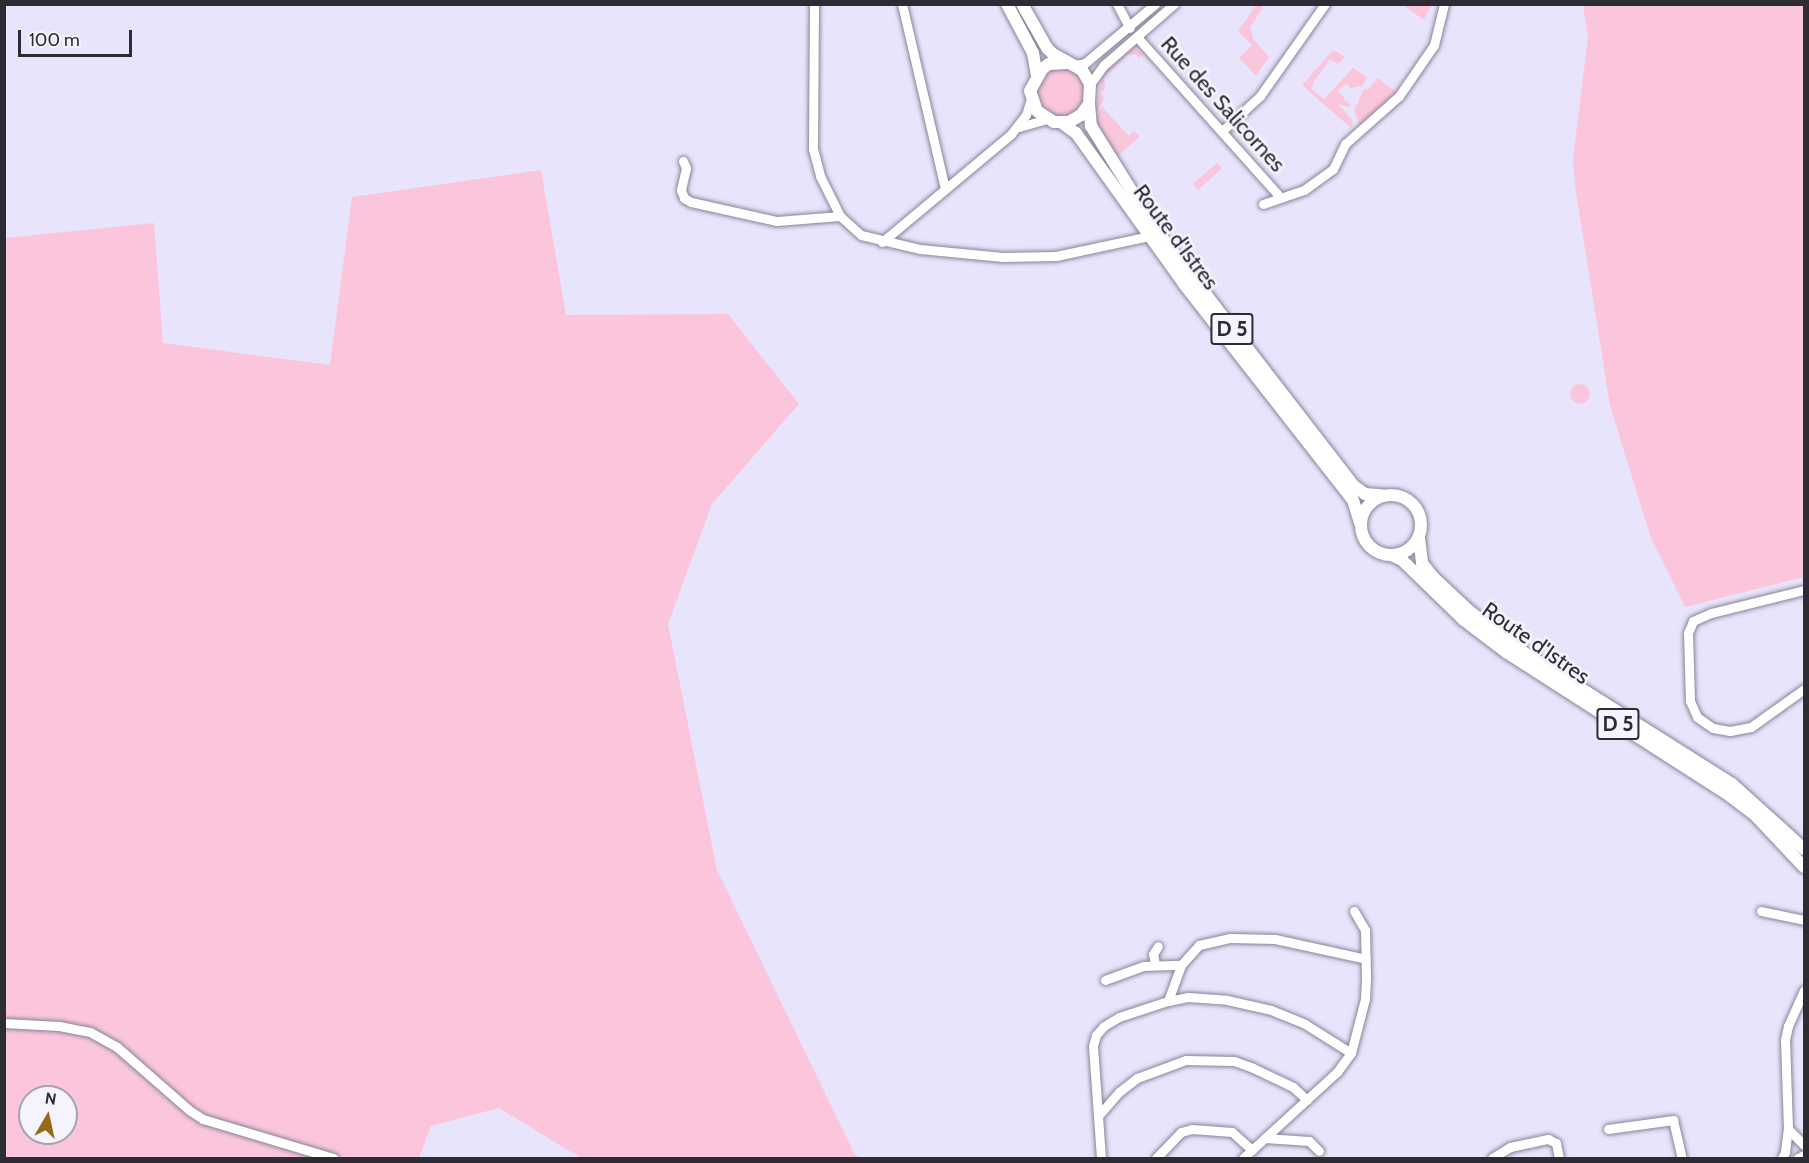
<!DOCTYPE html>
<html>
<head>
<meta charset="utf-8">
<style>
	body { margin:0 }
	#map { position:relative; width:1809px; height:1163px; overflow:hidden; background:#e8e4fc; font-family:Cabin,sans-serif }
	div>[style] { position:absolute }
	.green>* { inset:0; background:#fbc6dc }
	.round { border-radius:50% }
	.roads { filter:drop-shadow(0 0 2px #88849a) drop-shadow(0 0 2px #88849a) }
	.minor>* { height:9px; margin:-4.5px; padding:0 4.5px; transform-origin:4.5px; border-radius:4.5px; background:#fff }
	.major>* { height:12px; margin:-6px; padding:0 6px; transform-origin:6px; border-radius:6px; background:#fff }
	.major>.ring { margin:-6px; padding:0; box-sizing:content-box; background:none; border:12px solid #fff; border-radius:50% }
	span { translate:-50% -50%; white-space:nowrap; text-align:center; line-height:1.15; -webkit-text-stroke:5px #f5f3fd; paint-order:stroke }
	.shield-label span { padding:2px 4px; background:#f5f3fd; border:2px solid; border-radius:4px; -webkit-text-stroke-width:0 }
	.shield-label { font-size:21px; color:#2d2c35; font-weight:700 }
	.street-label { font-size:22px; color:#2d2c35 }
	.frame { position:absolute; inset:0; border:6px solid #2d2c35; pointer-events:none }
	.north { position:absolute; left:18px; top:1085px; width:60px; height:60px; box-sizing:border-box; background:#f5f3fd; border:2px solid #a5a3ad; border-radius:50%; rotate:9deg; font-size:16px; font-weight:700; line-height:24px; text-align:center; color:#2d2c35 }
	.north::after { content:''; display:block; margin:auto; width:21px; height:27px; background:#966a17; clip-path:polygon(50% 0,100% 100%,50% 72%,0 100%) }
	.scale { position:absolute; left:18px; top:30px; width:114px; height:27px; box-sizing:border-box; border:3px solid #2d2c35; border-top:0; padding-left:8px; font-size:18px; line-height:21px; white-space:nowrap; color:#2d2c35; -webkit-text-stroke:4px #f5f3fd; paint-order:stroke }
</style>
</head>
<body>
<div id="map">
	<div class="green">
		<div style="clip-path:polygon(1257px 4px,1264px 5px,1250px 28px,1254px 40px,1269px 57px,1256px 76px,1239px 58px,1252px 45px,1238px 31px)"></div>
		<div style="clip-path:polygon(1403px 5px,1432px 5px,1424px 20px)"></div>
		<div style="clip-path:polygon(1583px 5px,1804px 5px,1804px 577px,1685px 607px,1651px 538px,1610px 406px,1575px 186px,1573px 160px,1588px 37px)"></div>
		<div style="clip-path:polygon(1132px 47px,1144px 54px,1139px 58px,1135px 54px,1129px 54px,1104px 77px,1105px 89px,1101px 93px,1104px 98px,1095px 117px,1103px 70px)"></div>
		<div style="clip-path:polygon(1333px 50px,1345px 57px,1338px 64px,1330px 59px,1313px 83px,1312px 89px,1324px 99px,1353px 68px,1367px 77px,1362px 86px,1351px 88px,1346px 84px,1338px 91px,1344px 97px,1343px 99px,1351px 105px,1349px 107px,1338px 104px,1353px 121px,1351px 128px,1302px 85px)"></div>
		<div class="round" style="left:1036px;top:67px;width:50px;height:50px"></div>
		<div style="clip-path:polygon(1378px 78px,1397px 93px,1360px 125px,1354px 111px,1364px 89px,1367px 90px)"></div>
		<div style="clip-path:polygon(1102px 107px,1129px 136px,1134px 131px,1140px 136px,1117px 157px,1095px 119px)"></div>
		<div style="clip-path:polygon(1217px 163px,1222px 168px,1198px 190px,1193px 184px)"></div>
		<div style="clip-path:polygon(evenodd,541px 170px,566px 315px,728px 314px,799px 404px,712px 504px,668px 624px,717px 870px,855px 1155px,862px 1158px,581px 1158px,499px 1108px,431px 1126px,419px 1158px,5px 1158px,5px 238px,154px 223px,163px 343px,330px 365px,352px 197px,541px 170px,30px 1097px,66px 1097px,66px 1133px,30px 1133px,30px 1097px)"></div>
		<div class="round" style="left:1570px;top:384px;width:20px;height:20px"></div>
	</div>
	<div class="roads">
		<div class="minor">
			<div style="left:814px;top:4px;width:145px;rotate:90.4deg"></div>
			<div style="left:813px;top:149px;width:28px;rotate:75deg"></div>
			<div style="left:820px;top:176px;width:45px;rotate:63.4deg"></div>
			<div style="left:840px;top:216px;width:28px;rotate:42deg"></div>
			<div style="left:861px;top:235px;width:61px;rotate:13.3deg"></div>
			<div style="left:920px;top:249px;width:83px;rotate:5.5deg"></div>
			<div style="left:1003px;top:257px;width:53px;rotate:-1.1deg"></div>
			<div style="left:1056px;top:256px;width:95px;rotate:-12.1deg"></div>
			<div style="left:902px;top:4px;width:190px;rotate:76.9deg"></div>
			<div style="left:1117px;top:4px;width:27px;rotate:62deg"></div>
			<div style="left:1137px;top:37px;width:216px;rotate:48.2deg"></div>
			<div style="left:1075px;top:65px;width:10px;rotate:-11deg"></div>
			<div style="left:1085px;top:63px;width:92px;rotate:-40.1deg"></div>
			<div style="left:1090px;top:84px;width:24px;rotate:-54deg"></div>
			<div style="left:1104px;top:65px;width:93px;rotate:-41.1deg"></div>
			<div style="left:1019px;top:127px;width:29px;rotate:-16deg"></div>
			<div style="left:1222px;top:131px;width:52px;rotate:-42.6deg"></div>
			<div style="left:1260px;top:96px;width:113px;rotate:-54.8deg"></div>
			<div style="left:683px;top:161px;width:8px;rotate:67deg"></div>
			<div style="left:686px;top:168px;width:23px;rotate:103deg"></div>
			<div style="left:681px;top:190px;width:9px;rotate:69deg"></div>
			<div style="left:684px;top:198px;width:8px;rotate:30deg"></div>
			<div style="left:691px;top:202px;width:88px;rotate:12.5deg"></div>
			<div style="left:777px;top:221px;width:63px;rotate:-4.5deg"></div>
			<div style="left:1263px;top:204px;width:43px;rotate:-18.9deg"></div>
			<div style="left:1304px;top:190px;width:36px;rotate:-36deg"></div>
			<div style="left:1333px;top:169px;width:28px;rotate:-64deg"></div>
			<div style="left:1345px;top:144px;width:72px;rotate:-41.6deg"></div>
			<div style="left:1399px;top:96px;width:62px;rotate:-55.5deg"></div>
			<div style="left:1434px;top:45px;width:42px;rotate:-76.3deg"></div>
			<div style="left:882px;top:242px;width:168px;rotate:-39.9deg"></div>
			<div style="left:1011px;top:134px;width:24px;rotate:-52deg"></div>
			<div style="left:1026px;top:115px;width:17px;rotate:-73deg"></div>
			<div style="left:1804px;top:590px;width:96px;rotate:166.1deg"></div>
			<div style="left:1711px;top:613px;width:20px;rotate:156deg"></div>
			<div style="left:1693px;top:621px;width:13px;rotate:113deg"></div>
			<div style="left:1688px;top:633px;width:68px;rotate:88.3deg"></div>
			<div style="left:1690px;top:701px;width:17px;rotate:66deg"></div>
			<div style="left:1697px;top:717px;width:19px;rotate:35deg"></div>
			<div style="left:1713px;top:728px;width:17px;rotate:10deg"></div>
			<div style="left:1730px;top:731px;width:21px;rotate:-11deg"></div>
			<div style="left:1751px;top:727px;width:65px;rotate:-35.6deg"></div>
			<div style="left:1761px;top:911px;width:44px;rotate:11.8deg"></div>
			<div style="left:1155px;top:964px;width:10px;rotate:-101deg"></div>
			<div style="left:1153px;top:954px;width:9px;rotate:-58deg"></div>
			<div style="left:1105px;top:980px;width:40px;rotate:-20.2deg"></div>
			<div style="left:1143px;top:966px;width:38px;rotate:-2deg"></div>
			<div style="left:1168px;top:1001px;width:20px;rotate:-11deg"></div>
			<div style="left:1188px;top:997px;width:39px;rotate:4deg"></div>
			<div style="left:1227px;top:1000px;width:45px;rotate:12.8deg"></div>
			<div style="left:1271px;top:1010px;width:37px;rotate:22deg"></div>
			<div style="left:1305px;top:1024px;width:54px;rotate:32.2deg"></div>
			<div style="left:4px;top:1023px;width:55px;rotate:3.1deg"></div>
			<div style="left:59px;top:1026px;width:32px;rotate:11deg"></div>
			<div style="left:90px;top:1032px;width:31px;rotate:29deg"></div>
			<div style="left:117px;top:1047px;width:96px;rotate:41.2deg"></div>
			<div style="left:189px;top:1110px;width:17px;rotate:33deg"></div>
			<div style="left:203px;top:1119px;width:136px;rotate:16.7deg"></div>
			<div style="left:1098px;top:1116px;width:32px;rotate:-49deg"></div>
			<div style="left:1119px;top:1092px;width:23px;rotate:-38deg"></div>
			<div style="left:1137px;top:1078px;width:52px;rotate:-20.2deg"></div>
			<div style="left:1186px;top:1060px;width:48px;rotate:1.2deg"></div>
			<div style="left:1234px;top:1061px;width:20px;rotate:20deg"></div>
			<div style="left:1253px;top:1068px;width:44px;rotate:25.4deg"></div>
			<div style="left:1293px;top:1087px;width:19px;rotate:43deg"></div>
			<div style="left:1608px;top:1129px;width:66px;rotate:-7.9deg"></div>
			<div style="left:1673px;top:1120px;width:39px;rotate:77deg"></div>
			<div style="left:1788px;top:1129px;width:23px;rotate:45deg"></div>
			<div style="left:1265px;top:1138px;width:44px;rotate:3.9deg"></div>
			<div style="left:1309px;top:1141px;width:14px;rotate:45deg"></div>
			<div style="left:1101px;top:1158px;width:112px;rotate:-94.1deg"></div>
			<div style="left:1093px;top:1046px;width:11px;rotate:-75deg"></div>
			<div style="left:1096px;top:1035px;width:12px;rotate:-48deg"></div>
			<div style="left:1104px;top:1026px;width:17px;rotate:-31deg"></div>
			<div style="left:1119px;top:1017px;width:52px;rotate:-18.1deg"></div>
			<div style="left:1168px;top:1001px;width:38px;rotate:-70deg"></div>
			<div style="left:1181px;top:965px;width:27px;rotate:-48deg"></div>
			<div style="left:1199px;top:945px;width:32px;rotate:-13deg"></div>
			<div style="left:1230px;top:938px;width:45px;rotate:1.3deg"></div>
			<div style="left:1275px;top:939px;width:93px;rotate:12.4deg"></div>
			<div style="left:1156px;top:1158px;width:36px;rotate:-46deg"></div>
			<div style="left:1181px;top:1132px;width:11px;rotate:-15deg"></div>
			<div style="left:1192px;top:1129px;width:40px;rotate:4.3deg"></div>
			<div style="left:1232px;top:1132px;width:27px;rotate:42deg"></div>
			<div style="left:1243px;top:1158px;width:127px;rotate:-42.5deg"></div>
			<div style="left:1337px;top:1072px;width:24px;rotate:-54deg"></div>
			<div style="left:1351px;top:1053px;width:56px;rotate:-75.5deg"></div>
			<div style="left:1365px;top:999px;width:22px;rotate:-87deg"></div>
			<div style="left:1366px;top:977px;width:47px;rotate:-91.2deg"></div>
			<div style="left:1365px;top:930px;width:22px;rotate:-120deg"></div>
			<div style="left:1492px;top:1158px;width:21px;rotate:-31deg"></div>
			<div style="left:1510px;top:1147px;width:39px;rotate:-12deg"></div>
			<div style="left:1548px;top:1139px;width:9px;rotate:27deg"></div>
			<div style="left:1556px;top:1143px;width:15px;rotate:79deg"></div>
			<div style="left:1782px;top:1158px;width:7px;rotate:-63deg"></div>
			<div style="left:1785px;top:1152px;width:23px;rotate:-83deg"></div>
			<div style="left:1788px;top:1129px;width:89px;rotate:-91.9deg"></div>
			<div style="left:1785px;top:1040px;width:14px;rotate:-78deg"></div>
			<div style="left:1788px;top:1026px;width:39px;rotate:-66deg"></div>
			<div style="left:1798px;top:1158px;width:7px;rotate:-27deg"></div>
		</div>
		<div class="major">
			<div style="left:1007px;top:4px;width:55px;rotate:62deg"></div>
			<div style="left:1033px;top:53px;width:22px;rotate:80deg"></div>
			<div style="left:1022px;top:4px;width:51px;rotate:60.4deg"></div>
			<div style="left:1047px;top:48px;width:8px;rotate:45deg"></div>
			<div style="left:1053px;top:54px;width:33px;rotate:29deg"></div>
			<div style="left:1082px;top:70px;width:16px;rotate:60deg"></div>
			<div style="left:1090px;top:84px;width:20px;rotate:93deg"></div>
			<div style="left:1089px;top:104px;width:14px;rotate:126deg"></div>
			<div style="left:1081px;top:115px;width:14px;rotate:150deg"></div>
			<div style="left:1069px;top:122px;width:15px;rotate:180deg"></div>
			<div style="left:1054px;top:122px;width:20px;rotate:-147deg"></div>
			<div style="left:1037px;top:111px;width:21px;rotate:-109deg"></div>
			<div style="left:1030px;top:91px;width:25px;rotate:-61deg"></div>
			<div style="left:1042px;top:69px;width:9px;rotate:-36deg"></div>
			<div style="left:1049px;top:64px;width:18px;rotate:-3deg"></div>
			<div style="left:1089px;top:104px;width:22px;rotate:85deg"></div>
			<div style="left:1091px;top:126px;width:123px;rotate:58deg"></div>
			<div style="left:1156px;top:230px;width:324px;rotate:52.3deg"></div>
			<div style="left:1354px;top:486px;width:14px;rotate:36deg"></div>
			<div style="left:1365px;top:494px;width:16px;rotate:4deg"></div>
			<div style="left:1062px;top:123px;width:17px;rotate:36deg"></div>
			<div style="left:1076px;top:133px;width:186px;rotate:54.4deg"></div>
			<div style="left:1184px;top:284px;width:274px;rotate:52deg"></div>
			<div style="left:1353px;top:500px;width:24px;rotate:73deg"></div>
			<div class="ring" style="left:1361px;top:495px;width:48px;height:48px"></div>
			<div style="left:1419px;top:538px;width:25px;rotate:83deg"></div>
			<div style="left:1422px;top:563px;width:18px;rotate:52deg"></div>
			<div style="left:1433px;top:577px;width:48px;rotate:43.3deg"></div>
			<div style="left:1468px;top:610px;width:56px;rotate:38.5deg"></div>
			<div style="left:1512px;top:645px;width:260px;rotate:32.3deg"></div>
			<div style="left:1732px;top:784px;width:97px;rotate:42.1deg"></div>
			<div style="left:1391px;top:555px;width:12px;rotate:24deg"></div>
			<div style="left:1402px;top:560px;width:86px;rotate:44.1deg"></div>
			<div style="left:1464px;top:620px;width:53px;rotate:37.3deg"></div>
			<div style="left:1506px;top:652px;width:261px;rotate:32.7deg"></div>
			<div style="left:1726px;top:793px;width:38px;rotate:37deg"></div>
			<div style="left:1756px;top:816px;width:70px;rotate:46.7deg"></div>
		</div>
	</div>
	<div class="shield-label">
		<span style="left:1232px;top:329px">D 5</span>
		<span style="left:1618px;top:724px">D 5</span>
	</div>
	<div class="street-label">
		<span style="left:1223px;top:104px;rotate:48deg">Rue des Salicornes</span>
		<span style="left:1176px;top:237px;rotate:53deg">Route d'Istres</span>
		<span style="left:1536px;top:643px;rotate:35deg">Route d'Istres</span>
	</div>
	<div class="frame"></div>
	<div class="north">N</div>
	<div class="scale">100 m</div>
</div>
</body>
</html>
